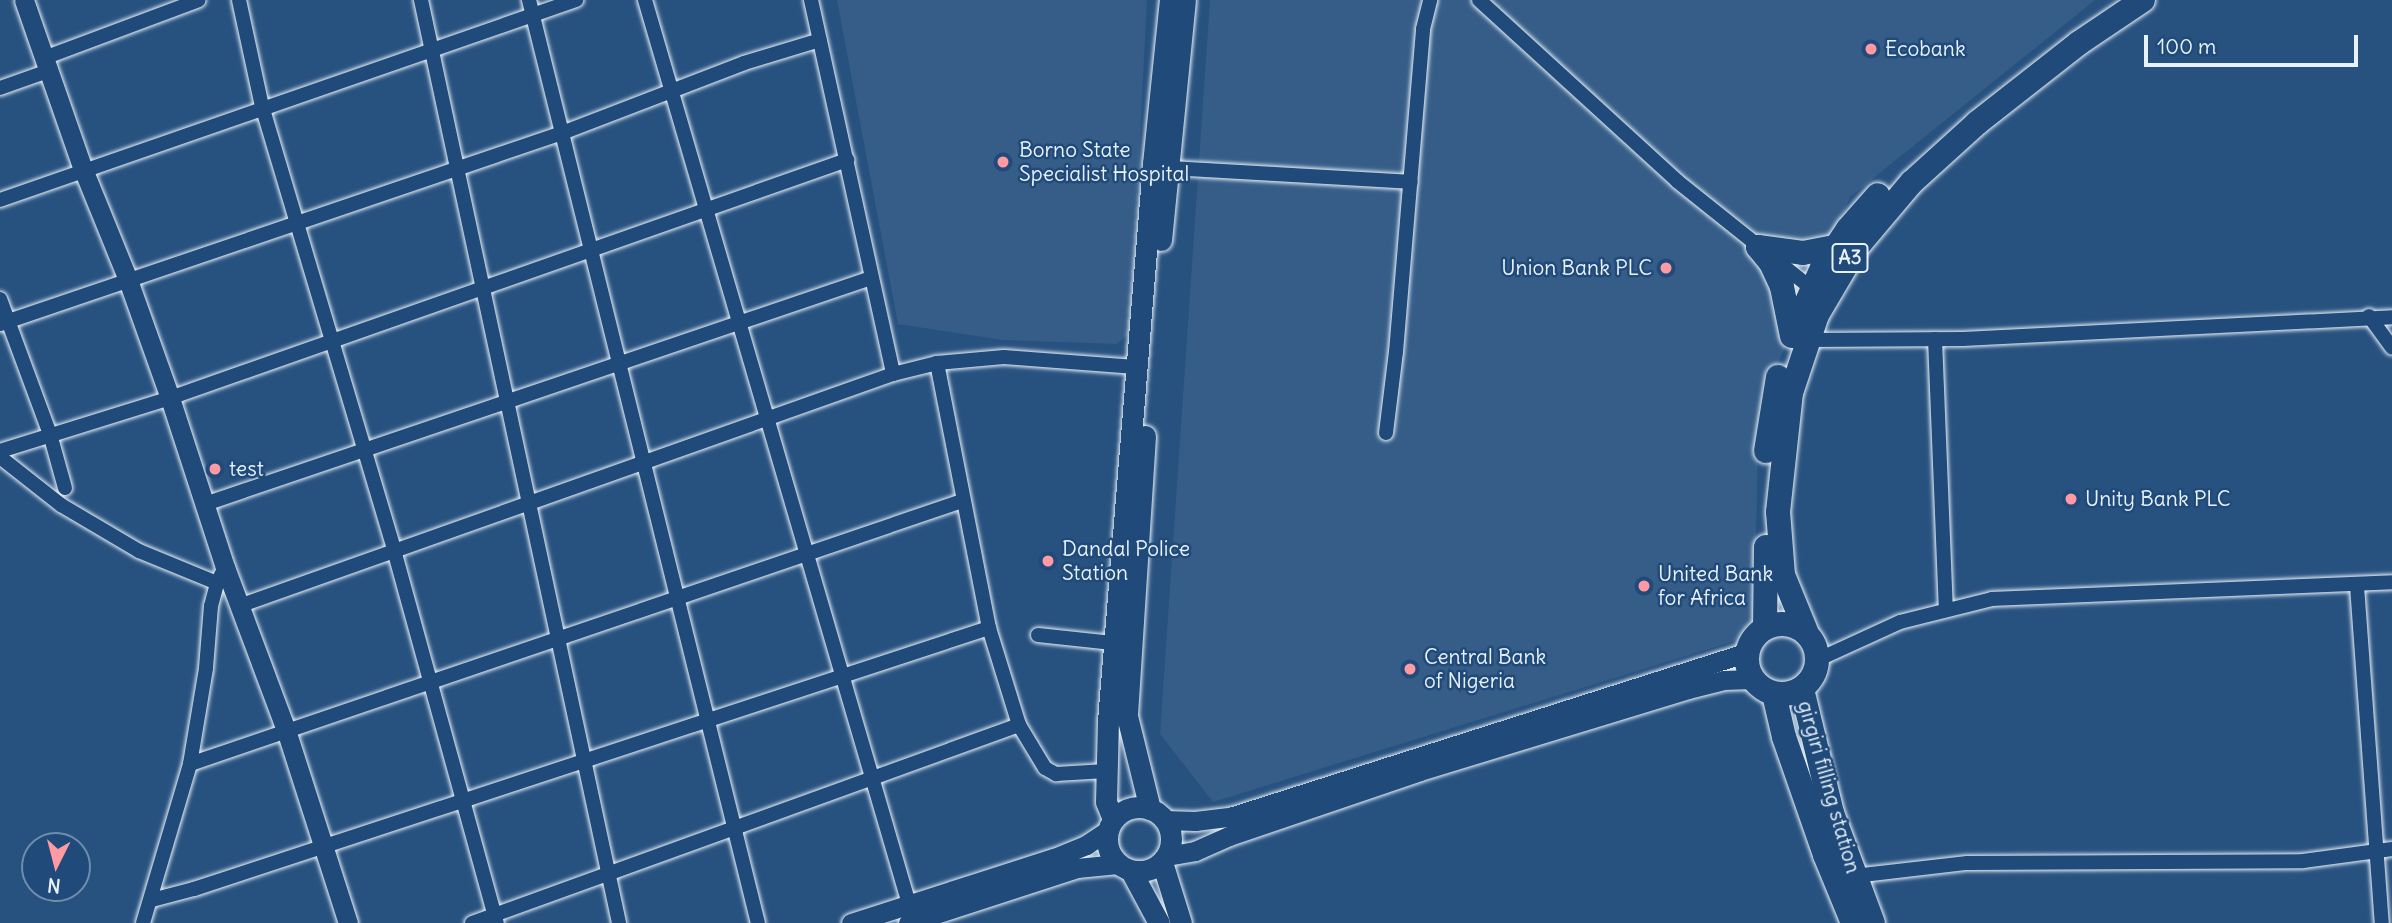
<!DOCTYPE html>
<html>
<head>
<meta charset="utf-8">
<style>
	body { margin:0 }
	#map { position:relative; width:2392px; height:923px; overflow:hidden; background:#27517f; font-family:Delius,sans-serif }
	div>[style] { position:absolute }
	.built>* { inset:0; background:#355d88 }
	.roads { filter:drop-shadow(0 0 2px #e8f1f8) drop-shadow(0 0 2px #e8f1f8) }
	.street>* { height:14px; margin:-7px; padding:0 7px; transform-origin:7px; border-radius:7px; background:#1f4a7a }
	.secondary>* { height:19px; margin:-9.5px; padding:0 9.5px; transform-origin:9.5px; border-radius:9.5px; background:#1f4a7a }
	.primary>* { height:21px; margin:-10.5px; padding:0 10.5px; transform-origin:10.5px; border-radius:10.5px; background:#1f4a7a }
	.primary>.ring { margin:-10.5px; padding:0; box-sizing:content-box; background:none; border:21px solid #1f4a7a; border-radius:50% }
	.highway>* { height:24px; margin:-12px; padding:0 12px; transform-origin:12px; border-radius:12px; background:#1f4a7a }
	.highway>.ring { margin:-12px; padding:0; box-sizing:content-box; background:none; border:24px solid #1f4a7a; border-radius:50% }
	.dots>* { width:19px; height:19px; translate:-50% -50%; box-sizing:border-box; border:4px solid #1f4a7a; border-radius:50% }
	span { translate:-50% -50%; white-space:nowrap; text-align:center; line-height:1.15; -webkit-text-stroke:5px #1f4a7a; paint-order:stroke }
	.shield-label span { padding:2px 5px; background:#1f4a7a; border:2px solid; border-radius:5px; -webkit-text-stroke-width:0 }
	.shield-label { font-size:19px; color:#e8f1f8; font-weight:700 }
	.poi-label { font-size:21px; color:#e8f1f8 }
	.left { translate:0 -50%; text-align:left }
	.right { translate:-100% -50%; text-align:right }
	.street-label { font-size:21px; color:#e8f1f8 }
	.north { position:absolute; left:21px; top:832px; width:70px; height:70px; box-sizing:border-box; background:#1f4a7a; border:2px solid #6f8dac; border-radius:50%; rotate:186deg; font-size:19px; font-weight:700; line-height:28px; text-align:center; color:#e8f1f8 }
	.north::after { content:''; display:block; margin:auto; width:24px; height:32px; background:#ff9aa2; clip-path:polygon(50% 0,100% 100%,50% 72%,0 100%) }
	.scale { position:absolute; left:2144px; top:35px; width:214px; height:32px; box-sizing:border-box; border:4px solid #e8f1f8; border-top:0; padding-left:9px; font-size:21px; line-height:24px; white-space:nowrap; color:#e8f1f8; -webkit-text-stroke:5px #1f4a7a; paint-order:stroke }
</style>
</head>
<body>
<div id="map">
	<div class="built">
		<div style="clip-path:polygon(837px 0,1147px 0,1130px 333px,1117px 344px,1002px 340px,898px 324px)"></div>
		<div style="clip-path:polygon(1210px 0,2095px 0,1850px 197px,1759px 407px,1754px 617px,1734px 641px,1213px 802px,1160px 734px)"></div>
	</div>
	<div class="roads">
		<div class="street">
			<div style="left:239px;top:0;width:108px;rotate:77.8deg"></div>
			<div style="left:262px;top:106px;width:463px;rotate:73.4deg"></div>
			<div style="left:394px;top:550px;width:387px;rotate:74.6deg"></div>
			<div style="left:421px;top:0;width:944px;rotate:77.89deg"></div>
			<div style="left:529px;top:0;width:951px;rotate:76.07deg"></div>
			<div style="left:645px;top:0;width:942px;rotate:73.72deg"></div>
			<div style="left:811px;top:0;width:383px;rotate:77.6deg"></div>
			<div style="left:1479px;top:0;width:268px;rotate:42.4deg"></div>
			<div style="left:1677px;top:181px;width:171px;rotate:38.6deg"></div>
			<div style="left:44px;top:58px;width:165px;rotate:-20.5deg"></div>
			<div style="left:0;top:88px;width:51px;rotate:-19.5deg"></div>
			<div style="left:1169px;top:168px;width:242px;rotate:3.3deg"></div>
			<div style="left:0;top:200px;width:610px;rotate:-19.15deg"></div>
			<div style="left:0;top:299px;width:144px;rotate:69.7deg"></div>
			<div style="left:50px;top:434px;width:56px;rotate:74.5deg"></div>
			<div style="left:2369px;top:316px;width:39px;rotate:54deg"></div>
			<div style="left:0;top:324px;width:594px;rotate:-18.77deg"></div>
			<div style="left:562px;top:133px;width:195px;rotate:-21deg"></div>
			<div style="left:744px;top:63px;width:79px;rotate:-16.8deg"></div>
			<div style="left:1935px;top:339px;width:269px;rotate:87.7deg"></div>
			<div style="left:1808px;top:340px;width:155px;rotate:-0.4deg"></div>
			<div style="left:1963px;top:339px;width:430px;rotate:-2.9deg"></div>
			<div style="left:937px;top:363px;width:270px;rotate:78.9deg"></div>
			<div style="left:989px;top:628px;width:102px;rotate:72.8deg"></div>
			<div style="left:1019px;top:725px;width:50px;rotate:58.8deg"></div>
			<div style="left:1045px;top:768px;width:13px;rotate:29deg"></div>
			<div style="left:1056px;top:774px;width:50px;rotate:-3.4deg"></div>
			<div style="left:1386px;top:433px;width:82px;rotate:-83deg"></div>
			<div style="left:1396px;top:352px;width:324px;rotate:-85.2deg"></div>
			<div style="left:1423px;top:29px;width:30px;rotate:-76deg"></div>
			<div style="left:0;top:451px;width:178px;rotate:-17.3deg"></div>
			<div style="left:170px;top:398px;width:718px;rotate:-19.37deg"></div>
			<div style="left:0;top:457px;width:78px;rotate:38.2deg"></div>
			<div style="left:61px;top:505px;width:91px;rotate:30.5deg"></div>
			<div style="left:139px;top:551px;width:84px;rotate:22.3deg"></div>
			<div style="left:205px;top:504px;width:703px;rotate:-18.74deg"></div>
			<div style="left:2357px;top:586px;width:338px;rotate:85.8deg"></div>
			<div style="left:239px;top:606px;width:694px;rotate:-19.53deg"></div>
			<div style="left:893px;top:374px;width:45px;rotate:-14deg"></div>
			<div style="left:937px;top:363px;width:67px;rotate:-5.1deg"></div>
			<div style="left:1004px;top:357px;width:132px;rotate:4.3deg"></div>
			<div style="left:1038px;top:635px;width:75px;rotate:6.1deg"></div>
			<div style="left:1817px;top:660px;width:91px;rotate:-24.6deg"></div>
			<div style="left:1900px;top:622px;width:95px;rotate:-14deg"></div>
			<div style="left:1992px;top:599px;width:400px;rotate:-2.4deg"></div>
			<div style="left:190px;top:764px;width:816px;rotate:-18.81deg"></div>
			<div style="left:1854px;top:876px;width:114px;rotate:-6.6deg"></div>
			<div style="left:1967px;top:863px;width:336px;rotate:-0.3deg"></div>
			<div style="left:2303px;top:861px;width:90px;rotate:-7.7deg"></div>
			<div style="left:152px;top:900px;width:43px;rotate:-14.7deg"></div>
			<div style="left:194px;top:889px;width:837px;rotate:-18.18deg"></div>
			<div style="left:143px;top:923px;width:166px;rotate:-73.5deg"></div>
			<div style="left:190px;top:764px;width:97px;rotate:-80.5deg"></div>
			<div style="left:206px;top:668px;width:62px;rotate:-85.4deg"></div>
			<div style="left:211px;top:606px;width:24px;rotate:-75deg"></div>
			<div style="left:217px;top:583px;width:18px;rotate:-63deg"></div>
			<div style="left:472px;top:923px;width:582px;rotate:-19.9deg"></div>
		</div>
		<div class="secondary">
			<div style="left:24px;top:0;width:179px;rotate:70.8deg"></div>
			<div style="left:83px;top:169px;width:120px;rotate:67.9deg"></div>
			<div style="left:128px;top:280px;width:125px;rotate:70.4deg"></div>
			<div style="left:170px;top:398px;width:178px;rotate:72deg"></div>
			<div style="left:225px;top:567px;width:174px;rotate:69.5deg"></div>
			<div style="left:286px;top:730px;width:203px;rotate:72.2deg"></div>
			<div style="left:1165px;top:820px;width:30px;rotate:2deg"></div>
			<div style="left:1195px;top:821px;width:38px;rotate:-7deg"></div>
			<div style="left:1233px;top:816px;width:540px;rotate:-17.66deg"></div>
			<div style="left:1167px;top:856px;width:28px;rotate:-10deg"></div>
			<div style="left:1195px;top:851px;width:37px;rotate:-24deg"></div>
			<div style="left:1229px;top:836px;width:202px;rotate:-18.8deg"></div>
			<div style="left:1420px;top:771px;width:280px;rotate:-17deg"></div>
			<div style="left:1688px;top:689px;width:36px;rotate:-14deg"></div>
			<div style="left:1723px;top:680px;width:30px;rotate:-2deg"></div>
			<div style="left:851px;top:923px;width:213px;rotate:-17.8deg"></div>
			<div style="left:1054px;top:858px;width:35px;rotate:-22deg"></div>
			<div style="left:1086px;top:845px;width:25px;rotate:-34deg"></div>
			<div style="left:908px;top:923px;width:178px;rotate:-18deg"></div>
			<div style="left:1077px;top:868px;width:41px;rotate:-5.6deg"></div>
		</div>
		<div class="primary">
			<div style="left:1161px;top:240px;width:241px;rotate:-84.3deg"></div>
			<div style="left:1145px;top:436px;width:281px;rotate:93.7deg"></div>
			<div style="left:1127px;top:716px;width:96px;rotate:76.1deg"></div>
			<div class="ring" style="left:1107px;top:807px;width:43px;height:43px"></div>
			<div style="left:1113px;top:819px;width:18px;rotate:-112deg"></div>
			<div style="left:1106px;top:802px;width:81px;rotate:-88.6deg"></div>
			<div style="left:1108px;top:721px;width:559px;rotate:-85.38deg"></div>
			<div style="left:1153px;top:164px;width:165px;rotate:-84.1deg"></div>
			<div style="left:1162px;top:862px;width:64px;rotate:72.7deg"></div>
			<div style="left:1131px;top:871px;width:59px;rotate:61.7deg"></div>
		</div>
		<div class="highway">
			<div style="left:1758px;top:247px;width:21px;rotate:51deg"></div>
			<div style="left:1771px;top:263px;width:26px;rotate:65deg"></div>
			<div style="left:1782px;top:287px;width:50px;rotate:78.5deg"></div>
			<div style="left:1758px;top:247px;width:45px;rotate:7.6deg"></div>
			<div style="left:1803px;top:253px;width:33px;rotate:-11deg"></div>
			<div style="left:1796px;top:326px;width:64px;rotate:-65.9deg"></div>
			<div style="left:1822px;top:268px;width:47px;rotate:-56.3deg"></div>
			<div style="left:1848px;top:229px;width:45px;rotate:-48.6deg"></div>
			<div style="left:1766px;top:451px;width:75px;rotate:-80.8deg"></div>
			<div class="ring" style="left:1747px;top:624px;width:46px;height:46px"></div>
			<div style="left:1765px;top:628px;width:81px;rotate:-89.3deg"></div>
			<div style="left:1806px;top:631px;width:61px;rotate:-112.3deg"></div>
			<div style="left:1783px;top:575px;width:63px;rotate:-94.5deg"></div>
			<div style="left:1778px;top:512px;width:120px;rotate:-83.8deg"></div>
			<div style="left:1791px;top:393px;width:82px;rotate:-71.6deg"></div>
			<div style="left:1817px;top:315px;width:79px;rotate:-59.5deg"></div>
			<div style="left:1857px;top:247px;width:85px;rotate:-49.8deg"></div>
			<div style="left:1912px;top:182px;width:88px;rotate:-42.2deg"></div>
			<div style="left:1977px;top:123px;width:130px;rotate:-38.1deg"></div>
			<div style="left:2079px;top:43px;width:77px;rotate:-33.9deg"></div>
			<div style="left:1802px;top:689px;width:128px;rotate:76.4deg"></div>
			<div style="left:1832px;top:813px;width:117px;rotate:69.6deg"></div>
			<div style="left:1774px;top:694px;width:44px;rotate:76.9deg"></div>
			<div style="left:1784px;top:737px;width:125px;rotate:70.8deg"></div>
			<div style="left:1825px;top:855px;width:74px;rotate:67.6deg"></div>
		</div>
	</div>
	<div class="dots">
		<div style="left:1871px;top:49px;background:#ff9aa2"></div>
		<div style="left:1003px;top:162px;background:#ff9aa2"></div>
		<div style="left:1666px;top:268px;background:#ff9aa2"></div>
		<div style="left:215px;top:469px;background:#ff9aa2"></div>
		<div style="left:2071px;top:499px;background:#ff9aa2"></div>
		<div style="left:1048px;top:561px;background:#ff9aa2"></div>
		<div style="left:1644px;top:586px;background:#ff9aa2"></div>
		<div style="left:1410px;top:669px;background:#ff9aa2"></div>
	</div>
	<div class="shield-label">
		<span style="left:1850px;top:258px">A3</span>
	</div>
	<div class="poi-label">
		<span class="left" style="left:1885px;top:49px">Ecobank</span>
		<span class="left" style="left:1019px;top:162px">Borno State<br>Specialist Hospital</span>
		<span class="right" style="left:1652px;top:268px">Union Bank PLC</span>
		<span class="left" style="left:229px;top:469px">test</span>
		<span class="left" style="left:2085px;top:499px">Unity Bank PLC</span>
		<span class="left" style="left:1062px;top:561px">Dandal Police<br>Station</span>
		<span class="left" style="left:1658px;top:586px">United Bank<br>for Africa</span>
		<span class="left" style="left:1424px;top:669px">Central Bank<br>of Nigeria</span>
	</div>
	<div class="street-label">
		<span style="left:1829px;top:787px;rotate:74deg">girgiri filling station</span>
	</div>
	<div class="north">N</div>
	<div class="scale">100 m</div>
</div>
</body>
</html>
